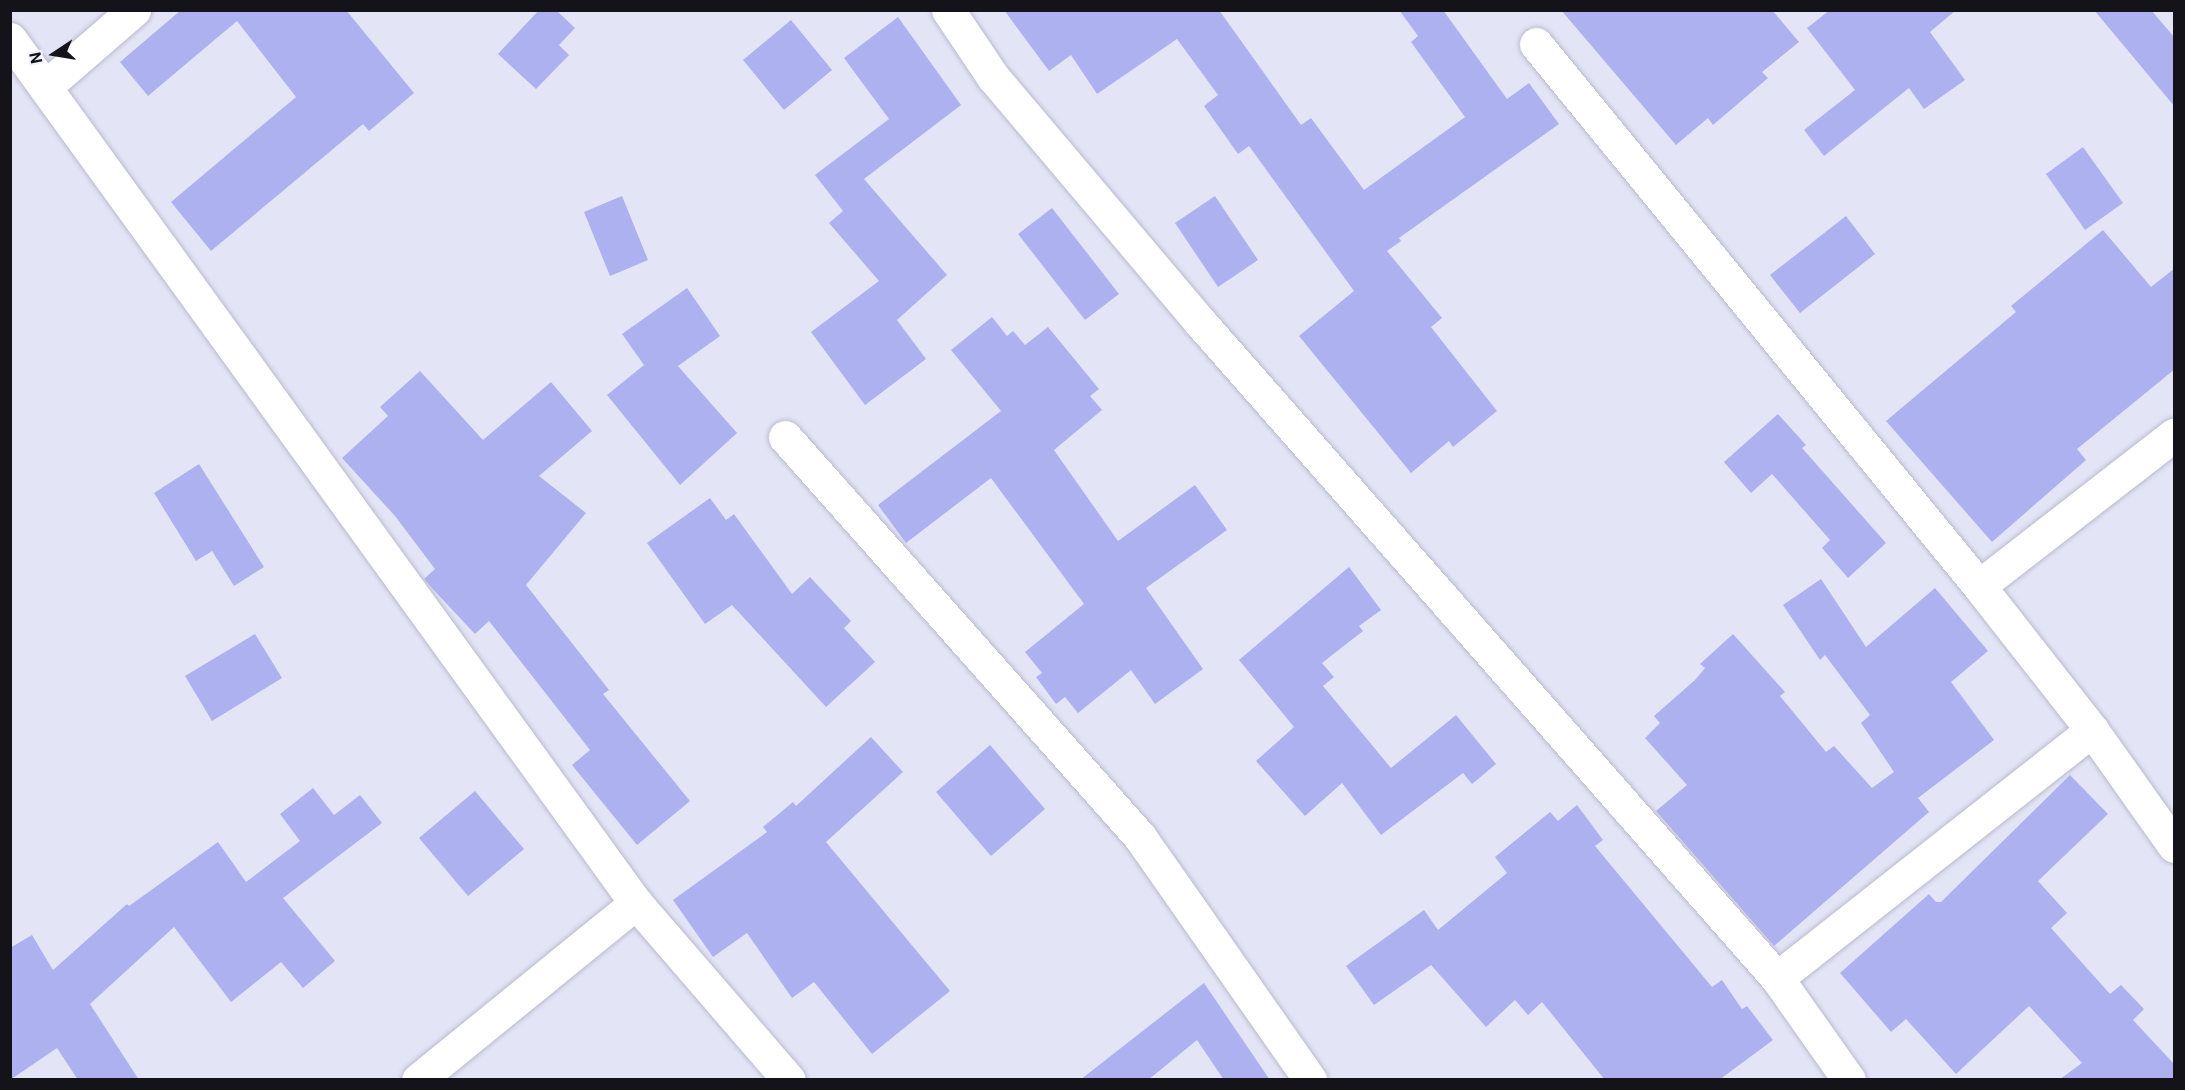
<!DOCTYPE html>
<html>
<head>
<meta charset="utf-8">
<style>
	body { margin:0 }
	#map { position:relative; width:2185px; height:1090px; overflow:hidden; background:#e3e5f7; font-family:Roboto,sans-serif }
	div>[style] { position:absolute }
	.building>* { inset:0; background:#adb1f0 }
	.roads { filter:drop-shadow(0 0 2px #b9bbcc) drop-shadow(0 0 2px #b9bbcc) }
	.minor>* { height:33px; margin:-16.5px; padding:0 16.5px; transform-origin:16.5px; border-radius:16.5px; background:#fff }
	span { translate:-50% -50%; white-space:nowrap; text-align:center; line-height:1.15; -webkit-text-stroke:6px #f2f3fe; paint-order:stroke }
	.frame { position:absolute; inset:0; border:12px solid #131319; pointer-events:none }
	.north { position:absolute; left:24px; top:24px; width:60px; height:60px; -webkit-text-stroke:4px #f2f3fe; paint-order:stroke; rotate:258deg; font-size:16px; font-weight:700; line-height:24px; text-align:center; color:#131319 }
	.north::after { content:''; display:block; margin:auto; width:21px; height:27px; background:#131319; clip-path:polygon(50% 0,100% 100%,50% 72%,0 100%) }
</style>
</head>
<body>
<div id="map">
	<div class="building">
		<div style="clip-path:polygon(181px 10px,346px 10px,414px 93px,369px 131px,363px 124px,211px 251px,171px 202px,296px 97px,237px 21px,148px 96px,120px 62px)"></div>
		<div style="clip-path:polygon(539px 10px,556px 10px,575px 28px,559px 45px,569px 55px,536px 89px,498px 54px)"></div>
		<div style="clip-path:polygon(1004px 10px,1219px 10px,1301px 125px,1311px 118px,1364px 190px,1465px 117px,1411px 42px,1418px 36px,1399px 10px,1443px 10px,1507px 99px,1529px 83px,1559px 124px,1399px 238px,1401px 241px,1387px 251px,1442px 318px,1431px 327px,1497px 411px,1453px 447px,1449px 441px,1411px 473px,1299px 336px,1354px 291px,1249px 146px,1238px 154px,1204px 106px,1218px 95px,1177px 39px,1097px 94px,1071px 55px,1049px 71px)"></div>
		<div style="clip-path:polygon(1561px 10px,1772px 10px,1799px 42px,1762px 72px,1768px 78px,1713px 125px,1708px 118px,1676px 145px)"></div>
		<div style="clip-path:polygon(1830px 10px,1956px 10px,1930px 32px,1965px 80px,1924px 109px,1909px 88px,1824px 156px,1804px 130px,1855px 90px,1807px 28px)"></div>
		<div style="clip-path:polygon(2094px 10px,2151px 10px,2175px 38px,2175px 107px)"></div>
		<div style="clip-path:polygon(898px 17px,961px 105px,864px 179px,947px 275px,897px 320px,926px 359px,865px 405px,811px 332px,879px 281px,829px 223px,843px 211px,815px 175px,889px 119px,844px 58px)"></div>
		<div style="clip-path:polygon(791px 20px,832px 70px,784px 110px,743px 60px)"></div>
		<div style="clip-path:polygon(2083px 147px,2123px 203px,2085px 230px,2046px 174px)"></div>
		<div style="clip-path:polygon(622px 196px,648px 260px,610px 276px,584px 212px)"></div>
		<div style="clip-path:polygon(1215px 196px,1258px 260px,1218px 287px,1175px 223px)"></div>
		<div style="clip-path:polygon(1052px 208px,1119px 294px,1085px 320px,1018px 234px)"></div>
		<div style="clip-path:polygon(1846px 216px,1875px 254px,1800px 313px,1770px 275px)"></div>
		<div style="clip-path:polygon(2103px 230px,2151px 287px,2175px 268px,2175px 369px,2077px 449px,2086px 460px,1992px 542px,1886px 421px,2016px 312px,2011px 306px)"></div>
		<div style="clip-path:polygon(687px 288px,720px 336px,678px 366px,737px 433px,680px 485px,607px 395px,644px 365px,622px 334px)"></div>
		<div style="clip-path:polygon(992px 317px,1007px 336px,1013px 331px,1025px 345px,1048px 327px,1099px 389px,1090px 396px,1102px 410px,1054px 450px,1118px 541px,1195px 485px,1227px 530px,1146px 588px,1203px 669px,1155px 704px,1131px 670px,1078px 713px,1065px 697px,1056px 704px,1036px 677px,1042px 673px,1025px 652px,1084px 604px,991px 478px,906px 543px,878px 505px,1001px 411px,951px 350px)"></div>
		<div style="clip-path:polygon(420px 371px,483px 440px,551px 382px,592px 431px,539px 476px,586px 513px,526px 585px,609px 690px,603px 694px,690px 801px,637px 845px,572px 765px,590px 750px,489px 621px,475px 634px,430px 586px,424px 579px,435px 569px,395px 516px,342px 458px,388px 416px,380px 407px)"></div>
		<div style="clip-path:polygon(1778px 414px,1806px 445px,1802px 448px,1886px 543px,1848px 578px,1822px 548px,1830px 540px,1772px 474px,1751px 493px,1724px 462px)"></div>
		<div style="clip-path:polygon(199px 464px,264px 567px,234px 586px,212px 551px,196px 561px,154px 493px)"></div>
		<div style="clip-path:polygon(710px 498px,726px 520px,734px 514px,792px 594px,810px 577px,851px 621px,844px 628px,875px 662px,826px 707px,732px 605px,705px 624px,647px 543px)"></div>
		<div style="clip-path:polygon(1349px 567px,1381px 610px,1359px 626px,1363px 631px,1322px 663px,1334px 677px,1323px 686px,1391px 768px,1456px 715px,1496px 764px,1472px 784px,1463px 773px,1381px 835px,1342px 783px,1305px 816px,1256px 761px,1294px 727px,1239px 660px)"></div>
		<div style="clip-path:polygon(1821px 579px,1866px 647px,1935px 588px,1988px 651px,1951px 682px,1994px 740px,1918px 798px,1929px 812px,1774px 946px,1656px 811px,1687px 785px,1645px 738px,1660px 723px,1654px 716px,1695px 680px,1705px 668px,1700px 664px,1733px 634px,1785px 692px,1780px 696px,1826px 752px,1834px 746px,1872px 788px,1894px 772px,1861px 723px,1870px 715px,1825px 655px,1820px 660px,1783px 605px)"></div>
		<div style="clip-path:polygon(255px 634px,282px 678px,212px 721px,185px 676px)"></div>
		<div style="clip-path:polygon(871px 737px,903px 772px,826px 842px,950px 991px,872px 1054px,814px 982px,792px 998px,747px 933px,713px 957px,673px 900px,767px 832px,763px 827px,793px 802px,796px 806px)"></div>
		<div style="clip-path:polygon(990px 745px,1045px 809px,991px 856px,936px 792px)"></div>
		<div style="clip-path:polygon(2070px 775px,2108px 814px,2038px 881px,2067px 913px,2051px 928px,2110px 994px,2121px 985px,2144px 1009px,2133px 1020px,2175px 1065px,2175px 1080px,2059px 1080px,2082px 1063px,2029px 1006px,1956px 1074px,1906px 1019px,1891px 1032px,1840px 973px,1929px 894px,1936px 902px,1941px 902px)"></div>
		<div style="clip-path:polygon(313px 788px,334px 815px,360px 795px,382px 823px,283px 898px,335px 961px,303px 988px,281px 962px,231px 1002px,174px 927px,90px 1004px,139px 1080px,78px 1080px,57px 1048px,10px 1080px,10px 948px,32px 935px,53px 970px,127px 904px,129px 906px,218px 842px,246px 882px,300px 841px,280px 814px)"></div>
		<div style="clip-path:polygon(475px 791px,524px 849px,468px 896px,419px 838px)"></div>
		<div style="clip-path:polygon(1577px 805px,1603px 840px,1595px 846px,1712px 987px,1722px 980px,1742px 1009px,1747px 1006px,1773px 1040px,1719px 1080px,1605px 1080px,1542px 1002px,1528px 1015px,1515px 1000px,1486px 1027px,1431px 965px,1374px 1005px,1346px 966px,1424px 910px,1438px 930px,1507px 873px,1495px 857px,1550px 812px,1558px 821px)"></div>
		<div style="clip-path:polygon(1204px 983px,1270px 1080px,1224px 1080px,1197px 1040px,1148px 1080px,1080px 1080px)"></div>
	</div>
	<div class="roads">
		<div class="minor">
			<div style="left:948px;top:10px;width:81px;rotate:56.1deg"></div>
			<div style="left:993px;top:77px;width:321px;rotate:49.8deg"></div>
			<div style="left:1200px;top:322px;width:874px;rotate:48.67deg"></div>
			<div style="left:1777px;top:978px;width:125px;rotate:54.8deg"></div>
			<div style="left:10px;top:39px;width:1067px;rotate:54.08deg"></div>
			<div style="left:636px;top:903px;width:234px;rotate:49.2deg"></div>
			<div style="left:1536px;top:44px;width:700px;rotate:50.74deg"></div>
			<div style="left:1979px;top:586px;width:183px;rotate:51.9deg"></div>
			<div style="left:2092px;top:730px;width:142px;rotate:54.7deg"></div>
			<div style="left:45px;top:87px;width:118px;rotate:-40.9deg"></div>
			<div style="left:785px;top:437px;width:535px;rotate:48.41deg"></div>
			<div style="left:1140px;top:837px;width:297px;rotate:55deg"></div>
			<div style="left:1979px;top:586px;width:247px;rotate:-37.8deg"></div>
			<div style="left:1777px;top:978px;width:401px;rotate:-38.2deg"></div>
			<div style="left:418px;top:1080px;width:281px;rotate:-39.1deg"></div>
		</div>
	</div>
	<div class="frame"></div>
	<div class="north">N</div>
</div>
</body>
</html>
